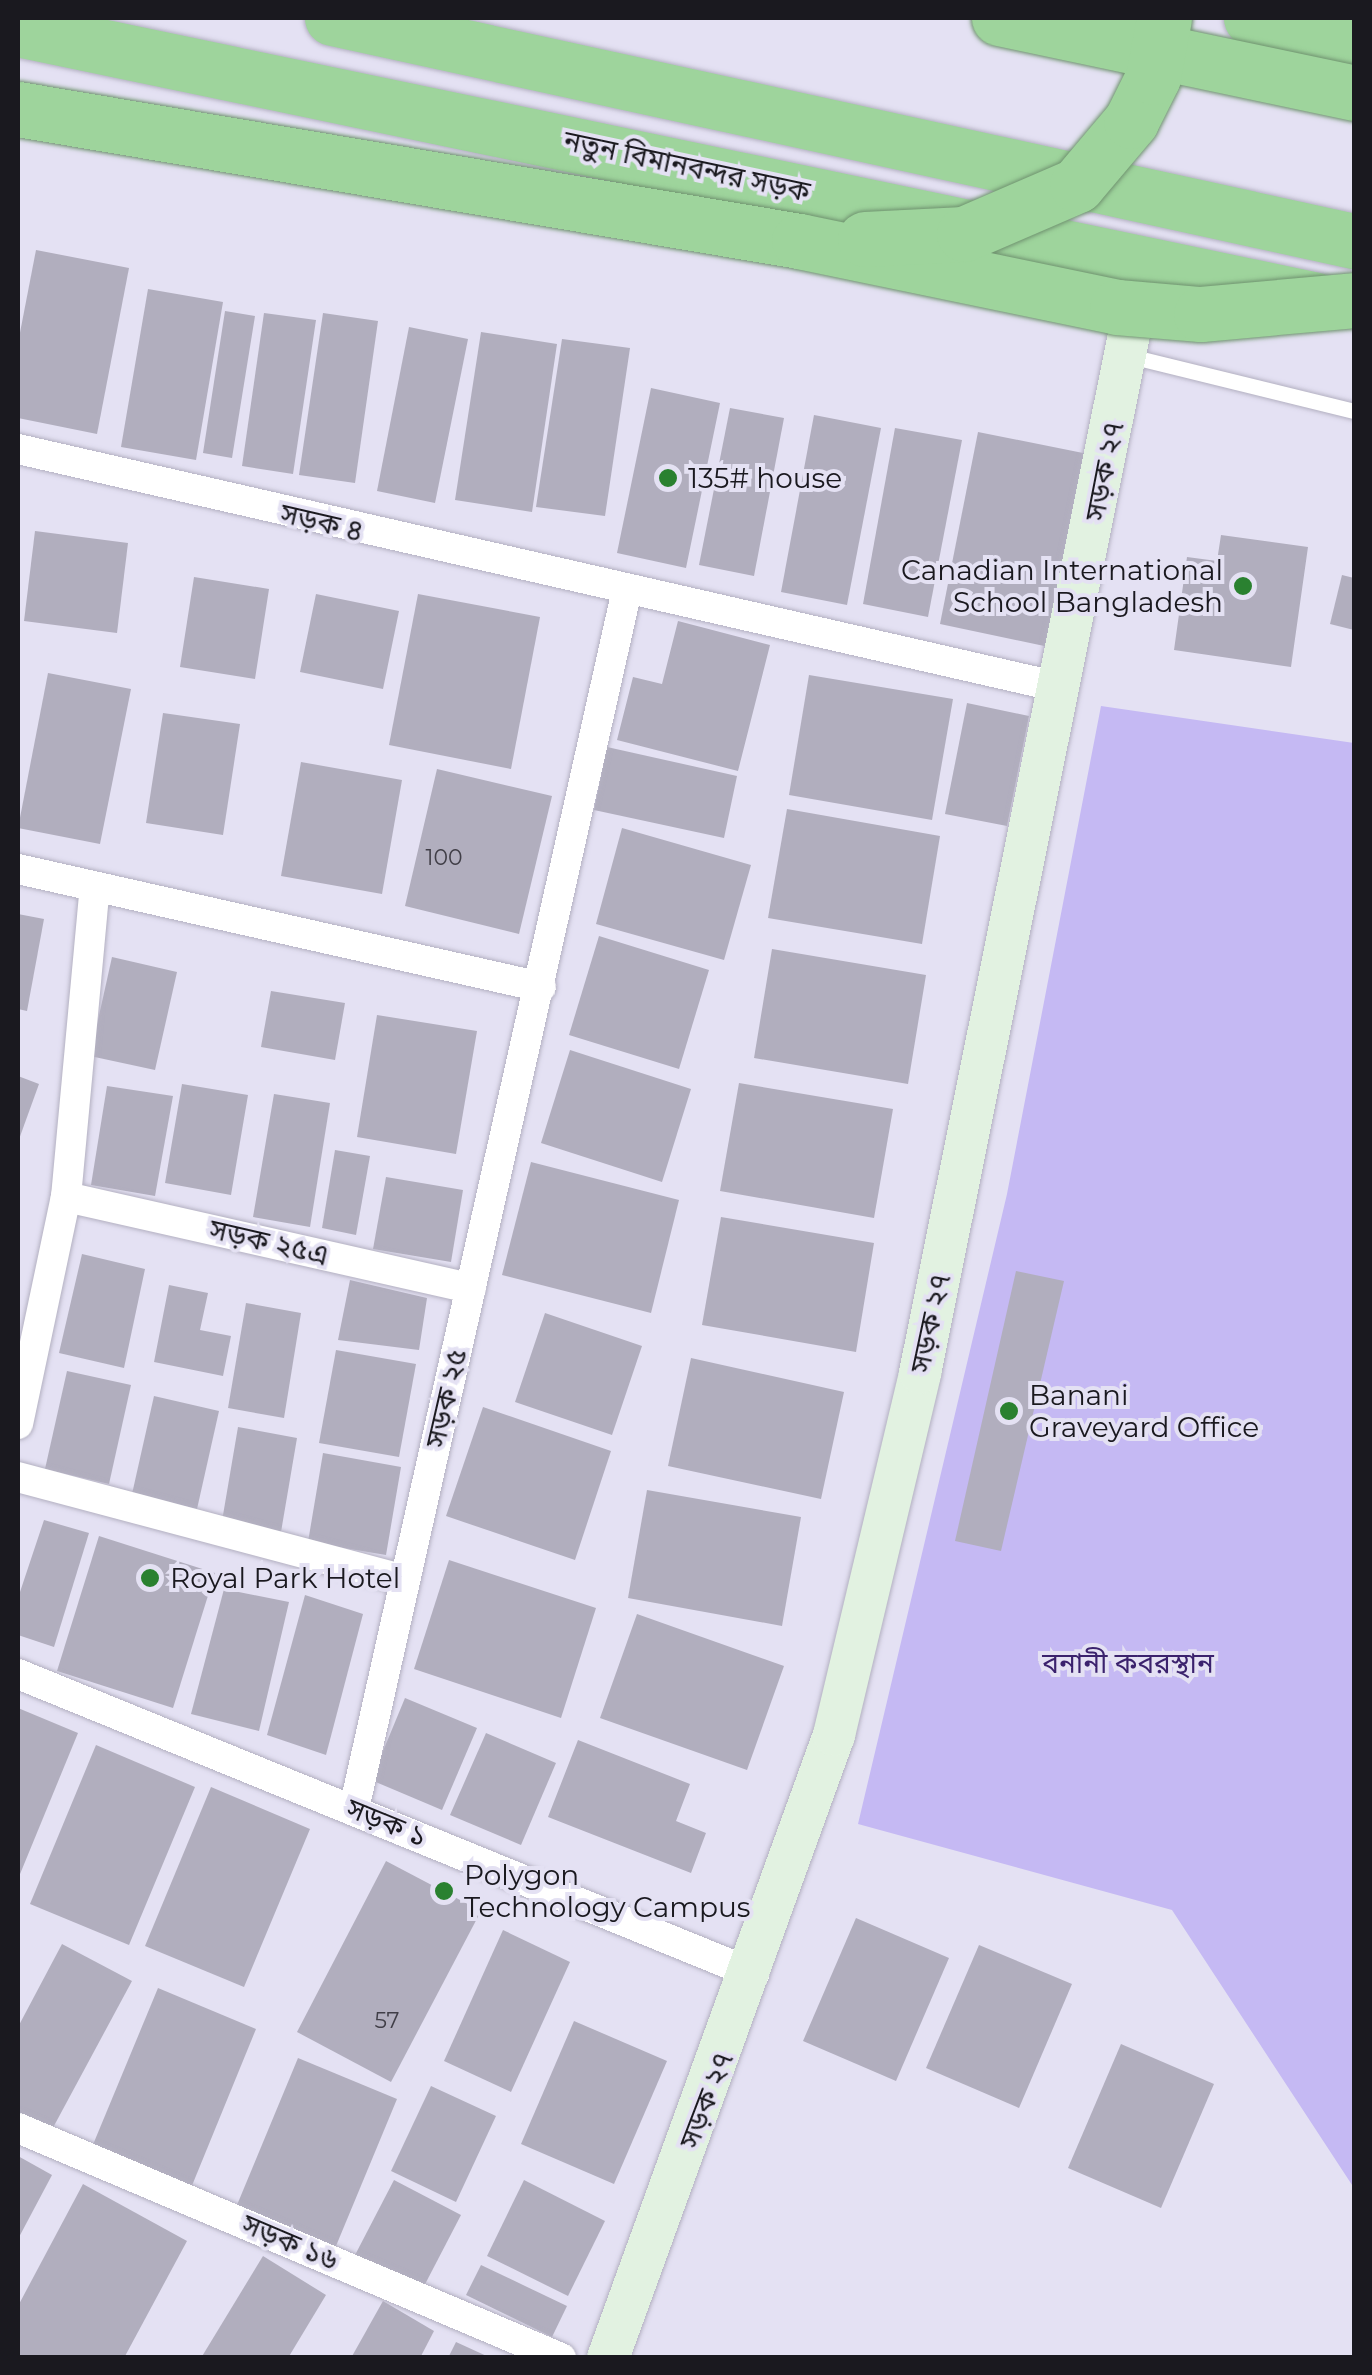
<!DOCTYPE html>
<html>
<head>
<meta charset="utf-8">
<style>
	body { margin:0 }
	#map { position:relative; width:1372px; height:2375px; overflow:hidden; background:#e4e1f3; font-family:Montserrat,"Noto Sans Bengali",sans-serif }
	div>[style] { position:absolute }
	.green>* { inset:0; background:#c5b9f3 }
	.building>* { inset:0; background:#b1aebe }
	.roads { filter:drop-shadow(0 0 2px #b3b0c1) drop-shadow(0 0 2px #b3b0c1) }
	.lane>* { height:15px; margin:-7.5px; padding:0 7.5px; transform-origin:7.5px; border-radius:7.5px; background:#fff }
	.street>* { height:30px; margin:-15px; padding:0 15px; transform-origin:15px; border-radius:15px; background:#fff }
	.secondary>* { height:42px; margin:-21px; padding:0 21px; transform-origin:21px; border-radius:21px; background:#e2f2e1 }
	.highway>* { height:55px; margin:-27.5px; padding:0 27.5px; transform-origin:27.5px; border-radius:27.5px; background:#9ed49c }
	.bridges { filter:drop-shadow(0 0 2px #709370) drop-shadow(0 0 2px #709370) }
	.highway-bridge>* { height:55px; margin:-27.5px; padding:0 27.5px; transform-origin:27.5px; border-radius:27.5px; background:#9ed49c }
	.dots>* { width:28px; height:28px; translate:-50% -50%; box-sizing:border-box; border:5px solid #e4e1f3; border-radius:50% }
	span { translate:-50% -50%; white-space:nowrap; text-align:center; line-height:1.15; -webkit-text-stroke:8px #e4e1f3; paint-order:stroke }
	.number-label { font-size:22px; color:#403e47 }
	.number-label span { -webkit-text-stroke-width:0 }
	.street-label { font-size:28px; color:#1a191f }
	.poi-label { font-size:28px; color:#1a191f }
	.left { translate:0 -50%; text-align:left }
	.right { translate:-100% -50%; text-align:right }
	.park-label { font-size:28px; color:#3b226d }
	.frame { position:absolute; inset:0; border:20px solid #1a191f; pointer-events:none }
</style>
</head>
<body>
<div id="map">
	<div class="green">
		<div style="clip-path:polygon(1101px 706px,1354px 743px,1354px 2188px,1172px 1910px,858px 1824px,1007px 1194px)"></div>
	</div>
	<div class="building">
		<div style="clip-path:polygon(36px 250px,129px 268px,97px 434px,18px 418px,18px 343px)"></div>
		<div style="clip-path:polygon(148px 289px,223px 302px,196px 460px,121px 447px)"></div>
		<div style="clip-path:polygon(225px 311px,255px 316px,232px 458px,203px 453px)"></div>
		<div style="clip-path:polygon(264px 313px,316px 320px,293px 474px,242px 466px)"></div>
		<div style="clip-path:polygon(323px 313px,378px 321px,355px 483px,299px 475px)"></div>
		<div style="clip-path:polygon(409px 327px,468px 339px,435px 503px,377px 491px)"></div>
		<div style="clip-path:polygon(481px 332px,557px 344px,532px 512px,455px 500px)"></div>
		<div style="clip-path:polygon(562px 339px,630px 348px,605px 516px,536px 507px)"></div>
		<div style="clip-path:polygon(651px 388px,720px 403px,686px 568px,617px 553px)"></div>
		<div style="clip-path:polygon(730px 408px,784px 418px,754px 576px,699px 565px)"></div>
		<div style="clip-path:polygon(814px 415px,881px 428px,847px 605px,781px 592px)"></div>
		<div style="clip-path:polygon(895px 428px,962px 440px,928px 617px,863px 604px)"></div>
		<div style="clip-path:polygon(978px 432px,1088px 454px,1049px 647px,940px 624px)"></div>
		<div style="clip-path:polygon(35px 531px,128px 543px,117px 633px,24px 621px)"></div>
		<div style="clip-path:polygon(1221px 535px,1308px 547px,1291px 667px,1174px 650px,1187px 557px,1217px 561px)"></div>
		<div style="clip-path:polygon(1342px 575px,1354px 578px,1354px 630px,1330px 624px)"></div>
		<div style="clip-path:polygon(194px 577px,269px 589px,255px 679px,180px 667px)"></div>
		<div style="clip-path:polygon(316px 594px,399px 611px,383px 689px,300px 672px)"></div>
		<div style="clip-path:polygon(418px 594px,540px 617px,511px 769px,389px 745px)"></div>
		<div style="clip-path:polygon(678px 621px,770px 645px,738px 771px,617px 740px,633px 677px,662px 684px)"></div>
		<div style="clip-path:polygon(48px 673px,131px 689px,100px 844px,18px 828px)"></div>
		<div style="clip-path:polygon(809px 675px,953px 699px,932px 820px,789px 795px)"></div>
		<div style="clip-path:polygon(967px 703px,1029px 716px,1007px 826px,945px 814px)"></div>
		<div style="clip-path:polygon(163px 713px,240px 724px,223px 835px,146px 823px)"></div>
		<div style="clip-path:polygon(607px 747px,737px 776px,724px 838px,594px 810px)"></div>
		<div style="clip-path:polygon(301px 762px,402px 780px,382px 894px,281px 876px)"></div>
		<div style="clip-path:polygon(437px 769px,552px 796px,519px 934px,405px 906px)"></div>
		<div style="clip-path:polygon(787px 809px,940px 836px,922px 944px,768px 918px)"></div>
		<div style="clip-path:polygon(622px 828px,751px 865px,724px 960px,596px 924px)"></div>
		<div style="clip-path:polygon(18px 914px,44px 919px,27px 1011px,18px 1009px)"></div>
		<div style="clip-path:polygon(599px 936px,709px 970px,679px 1069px,569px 1035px)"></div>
		<div style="clip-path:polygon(772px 949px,926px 975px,908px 1084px,754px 1058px)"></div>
		<div style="clip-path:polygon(112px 957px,177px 972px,155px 1070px,90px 1056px)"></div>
		<div style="clip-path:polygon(271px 991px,345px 1003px,335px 1060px,261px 1047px)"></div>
		<div style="clip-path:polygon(377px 1015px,477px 1031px,456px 1154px,357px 1137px)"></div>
		<div style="clip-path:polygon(570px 1050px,691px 1089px,662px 1182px,541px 1143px)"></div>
		<div style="clip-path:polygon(18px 1076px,39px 1084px,18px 1142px)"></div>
		<div style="clip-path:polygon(739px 1083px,893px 1109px,874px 1218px,720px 1191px)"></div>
		<div style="clip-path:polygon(182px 1084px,248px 1095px,231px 1195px,165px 1183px)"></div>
		<div style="clip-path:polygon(107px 1086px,173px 1096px,155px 1196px,91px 1185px)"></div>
		<div style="clip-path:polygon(274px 1094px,330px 1103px,310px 1227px,253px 1217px)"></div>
		<div style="clip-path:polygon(335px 1150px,370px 1156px,356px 1235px,322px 1228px)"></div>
		<div style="clip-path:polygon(531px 1162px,679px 1200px,651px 1313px,502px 1275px)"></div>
		<div style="clip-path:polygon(386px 1177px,463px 1190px,451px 1262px,373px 1249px)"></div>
		<div style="clip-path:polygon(721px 1217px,874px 1243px,856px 1352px,702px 1325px)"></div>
		<div style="clip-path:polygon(82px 1254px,145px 1269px,124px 1368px,59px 1353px)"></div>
		<div style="clip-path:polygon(1016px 1271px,1064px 1281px,1001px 1551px,955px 1541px)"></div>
		<div style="clip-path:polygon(350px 1280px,427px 1298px,419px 1350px,338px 1340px)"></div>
		<div style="clip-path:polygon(169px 1285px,208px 1293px,200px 1330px,231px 1336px,223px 1376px,154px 1362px)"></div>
		<div style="clip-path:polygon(246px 1303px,301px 1313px,284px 1418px,228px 1408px)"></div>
		<div style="clip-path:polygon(545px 1313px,642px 1346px,612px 1435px,515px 1402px)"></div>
		<div style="clip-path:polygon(336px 1350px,416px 1364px,399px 1457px,319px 1443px)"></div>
		<div style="clip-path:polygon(691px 1358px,844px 1392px,821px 1499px,668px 1466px)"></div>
		<div style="clip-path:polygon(67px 1371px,131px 1385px,109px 1484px,45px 1469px)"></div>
		<div style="clip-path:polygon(154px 1396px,219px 1411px,197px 1509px,132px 1494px)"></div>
		<div style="clip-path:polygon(483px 1407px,611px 1451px,575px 1560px,446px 1516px)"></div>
		<div style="clip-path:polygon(238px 1427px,297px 1438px,281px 1532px,222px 1521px)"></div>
		<div style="clip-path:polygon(323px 1453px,401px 1467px,386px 1555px,308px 1542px)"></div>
		<div style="clip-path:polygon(647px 1490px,801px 1517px,782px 1626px,628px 1598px)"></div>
		<div style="clip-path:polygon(44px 1520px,89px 1533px,54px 1647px,18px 1635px,18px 1598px)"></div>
		<div style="clip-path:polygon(99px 1536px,215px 1573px,173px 1708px,57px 1671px)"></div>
		<div style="clip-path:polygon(449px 1560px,596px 1608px,561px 1718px,414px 1669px)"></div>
		<div style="clip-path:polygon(224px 1589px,289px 1602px,259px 1731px,191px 1714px)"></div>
		<div style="clip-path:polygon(305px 1595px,363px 1614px,326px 1755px,267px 1735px)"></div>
		<div style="clip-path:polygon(637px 1614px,784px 1666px,747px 1770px,600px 1718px)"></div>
		<div style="clip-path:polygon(405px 1698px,477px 1728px,442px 1810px,371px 1780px)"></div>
		<div style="clip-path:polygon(18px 1708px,78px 1733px,18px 1879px)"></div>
		<div style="clip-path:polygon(486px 1733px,556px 1763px,521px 1845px,450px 1815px)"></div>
		<div style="clip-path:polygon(578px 1740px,690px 1784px,676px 1821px,706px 1833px,691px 1873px,548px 1817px)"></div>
		<div style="clip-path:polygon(96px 1745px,195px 1787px,129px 1945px,30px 1904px)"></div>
		<div style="clip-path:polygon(211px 1787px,310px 1829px,244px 1987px,145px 1946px)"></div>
		<div style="clip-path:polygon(386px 1861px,481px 1911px,391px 2082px,297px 2032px)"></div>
		<div style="clip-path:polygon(856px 1918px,949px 1958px,896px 2081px,803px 2041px)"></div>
		<div style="clip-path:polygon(503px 1930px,570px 1962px,511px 2092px,444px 2061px)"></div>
		<div style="clip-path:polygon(62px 1944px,132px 1981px,48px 2137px,18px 2120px,18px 2027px)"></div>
		<div style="clip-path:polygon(979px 1945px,1072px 1984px,1019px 2108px,926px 2068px)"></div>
		<div style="clip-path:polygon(158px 1988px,256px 2029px,191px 2188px,92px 2147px)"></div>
		<div style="clip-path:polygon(574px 2021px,667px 2061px,614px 2184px,521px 2144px)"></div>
		<div style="clip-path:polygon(1121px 2044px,1214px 2084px,1161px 2208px,1068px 2168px)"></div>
		<div style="clip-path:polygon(298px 2058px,397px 2099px,331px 2258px,232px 2217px)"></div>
		<div style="clip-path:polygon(431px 2086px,496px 2116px,456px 2202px,391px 2171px)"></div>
		<div style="clip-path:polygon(18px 2156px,52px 2175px,18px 2239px)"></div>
		<div style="clip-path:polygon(394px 2180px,461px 2215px,421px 2292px,354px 2257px)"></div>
		<div style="clip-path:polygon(524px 2180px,605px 2221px,568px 2296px,487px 2256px)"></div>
		<div style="clip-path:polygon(83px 2184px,187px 2241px,124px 2358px,18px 2358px,18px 2306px)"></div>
		<div style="clip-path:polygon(263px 2256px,326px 2295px,288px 2358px,201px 2358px)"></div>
		<div style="clip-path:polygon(481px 2265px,567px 2306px,552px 2337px,466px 2295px)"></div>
		<div style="clip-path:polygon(383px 2301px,434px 2331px,420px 2358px,351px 2358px)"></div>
		<div style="clip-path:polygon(456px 2342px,491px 2358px,448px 2358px)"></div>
	</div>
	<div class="roads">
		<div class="lane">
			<div style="left:1130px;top:356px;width:231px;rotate:13.8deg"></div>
		</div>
		<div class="street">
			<div style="left:18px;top:449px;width:1072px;rotate:12.88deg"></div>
			<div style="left:18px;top:869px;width:536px;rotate:12.71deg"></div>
			<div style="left:66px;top:1197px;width:415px;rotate:12.7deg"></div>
			<div style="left:18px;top:1424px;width:232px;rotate:-78.1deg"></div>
			<div style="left:66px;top:1197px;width:311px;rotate:-84.7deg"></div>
			<div style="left:18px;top:1477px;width:400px;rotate:14.9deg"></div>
			<div style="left:18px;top:1674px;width:795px;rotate:22.18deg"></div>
			<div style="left:354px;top:1809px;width:1245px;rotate:-77.38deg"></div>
			<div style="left:18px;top:2128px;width:590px;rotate:22.96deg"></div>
		</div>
		<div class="secondary">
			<div style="left:608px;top:2358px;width:663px;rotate:-70.06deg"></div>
			<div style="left:834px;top:1735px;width:372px;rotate:-76.6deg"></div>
			<div style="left:920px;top:1373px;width:1115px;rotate:-78.62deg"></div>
		</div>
		<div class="highway">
			<div style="left:332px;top:18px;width:1046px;rotate:12.31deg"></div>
			<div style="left:1251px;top:18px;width:105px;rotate:12.1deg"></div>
			<div style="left:18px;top:29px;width:1323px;rotate:11.78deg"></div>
		</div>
	</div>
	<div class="bridges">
		<div class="highway-bridge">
			<div style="left:999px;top:18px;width:363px;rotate:11.9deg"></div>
			<div style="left:18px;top:109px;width:792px;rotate:9.59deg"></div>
			<div style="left:799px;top:241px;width:325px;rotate:11.7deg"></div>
			<div style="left:1117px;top:307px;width:84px;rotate:4.8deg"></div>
			<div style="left:1201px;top:314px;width:154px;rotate:-5.2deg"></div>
			<div style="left:865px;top:239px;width:99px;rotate:-2.9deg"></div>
			<div style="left:964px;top:234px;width:123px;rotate:-23.4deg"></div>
			<div style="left:1077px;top:185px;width:84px;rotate:-49.8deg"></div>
			<div style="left:1131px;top:121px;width:49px;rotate:-63.4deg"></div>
			<div style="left:1153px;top:77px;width:60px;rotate:-79.4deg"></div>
		</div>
	</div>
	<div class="dots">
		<div style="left:668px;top:478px;background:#2a8130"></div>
		<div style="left:1243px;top:586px;background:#2a8130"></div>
		<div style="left:1009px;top:1411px;background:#2a8130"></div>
		<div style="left:150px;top:1578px;background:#2a8130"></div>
		<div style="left:444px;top:1891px;background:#2a8130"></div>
	</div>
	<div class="number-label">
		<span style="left:444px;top:858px">100</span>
		<span style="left:387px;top:2021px">57</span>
	</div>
	<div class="street-label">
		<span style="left:687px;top:166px;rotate:12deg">নতুন বিমানবন্দর সড়ক</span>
		<span style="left:1104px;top:471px;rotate:-79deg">সড়ক ২৭</span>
		<span style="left:322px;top:522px;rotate:13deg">সড়ক ৪</span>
		<span style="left:269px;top:1242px;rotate:13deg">সড়ক ২৫এ</span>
		<span style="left:930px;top:1323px;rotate:-78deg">সড়ক ২৭</span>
		<span style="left:446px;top:1398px;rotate:-77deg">সড়ক ২৫</span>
		<span style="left:387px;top:1822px;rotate:22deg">সড়ক ১</span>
		<span style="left:706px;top:2100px;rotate:-69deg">সড়ক ২৭</span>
		<span style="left:290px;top:2242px;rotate:23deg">সড়ক ১৬</span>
	</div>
	<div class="poi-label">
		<span class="left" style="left:688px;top:478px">135# house</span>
		<span class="right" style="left:1223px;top:586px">Canadian International<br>School Bangladesh</span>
		<span class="left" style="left:1029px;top:1411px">Banani<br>Graveyard Office</span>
		<span class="left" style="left:170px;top:1578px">Royal Park Hotel</span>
		<span class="left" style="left:464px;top:1891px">Polygon<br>Technology Campus</span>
	</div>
	<div class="park-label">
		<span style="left:1128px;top:1663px">বনানী কবরস্থান</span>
	</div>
	<div class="frame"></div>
</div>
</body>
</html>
